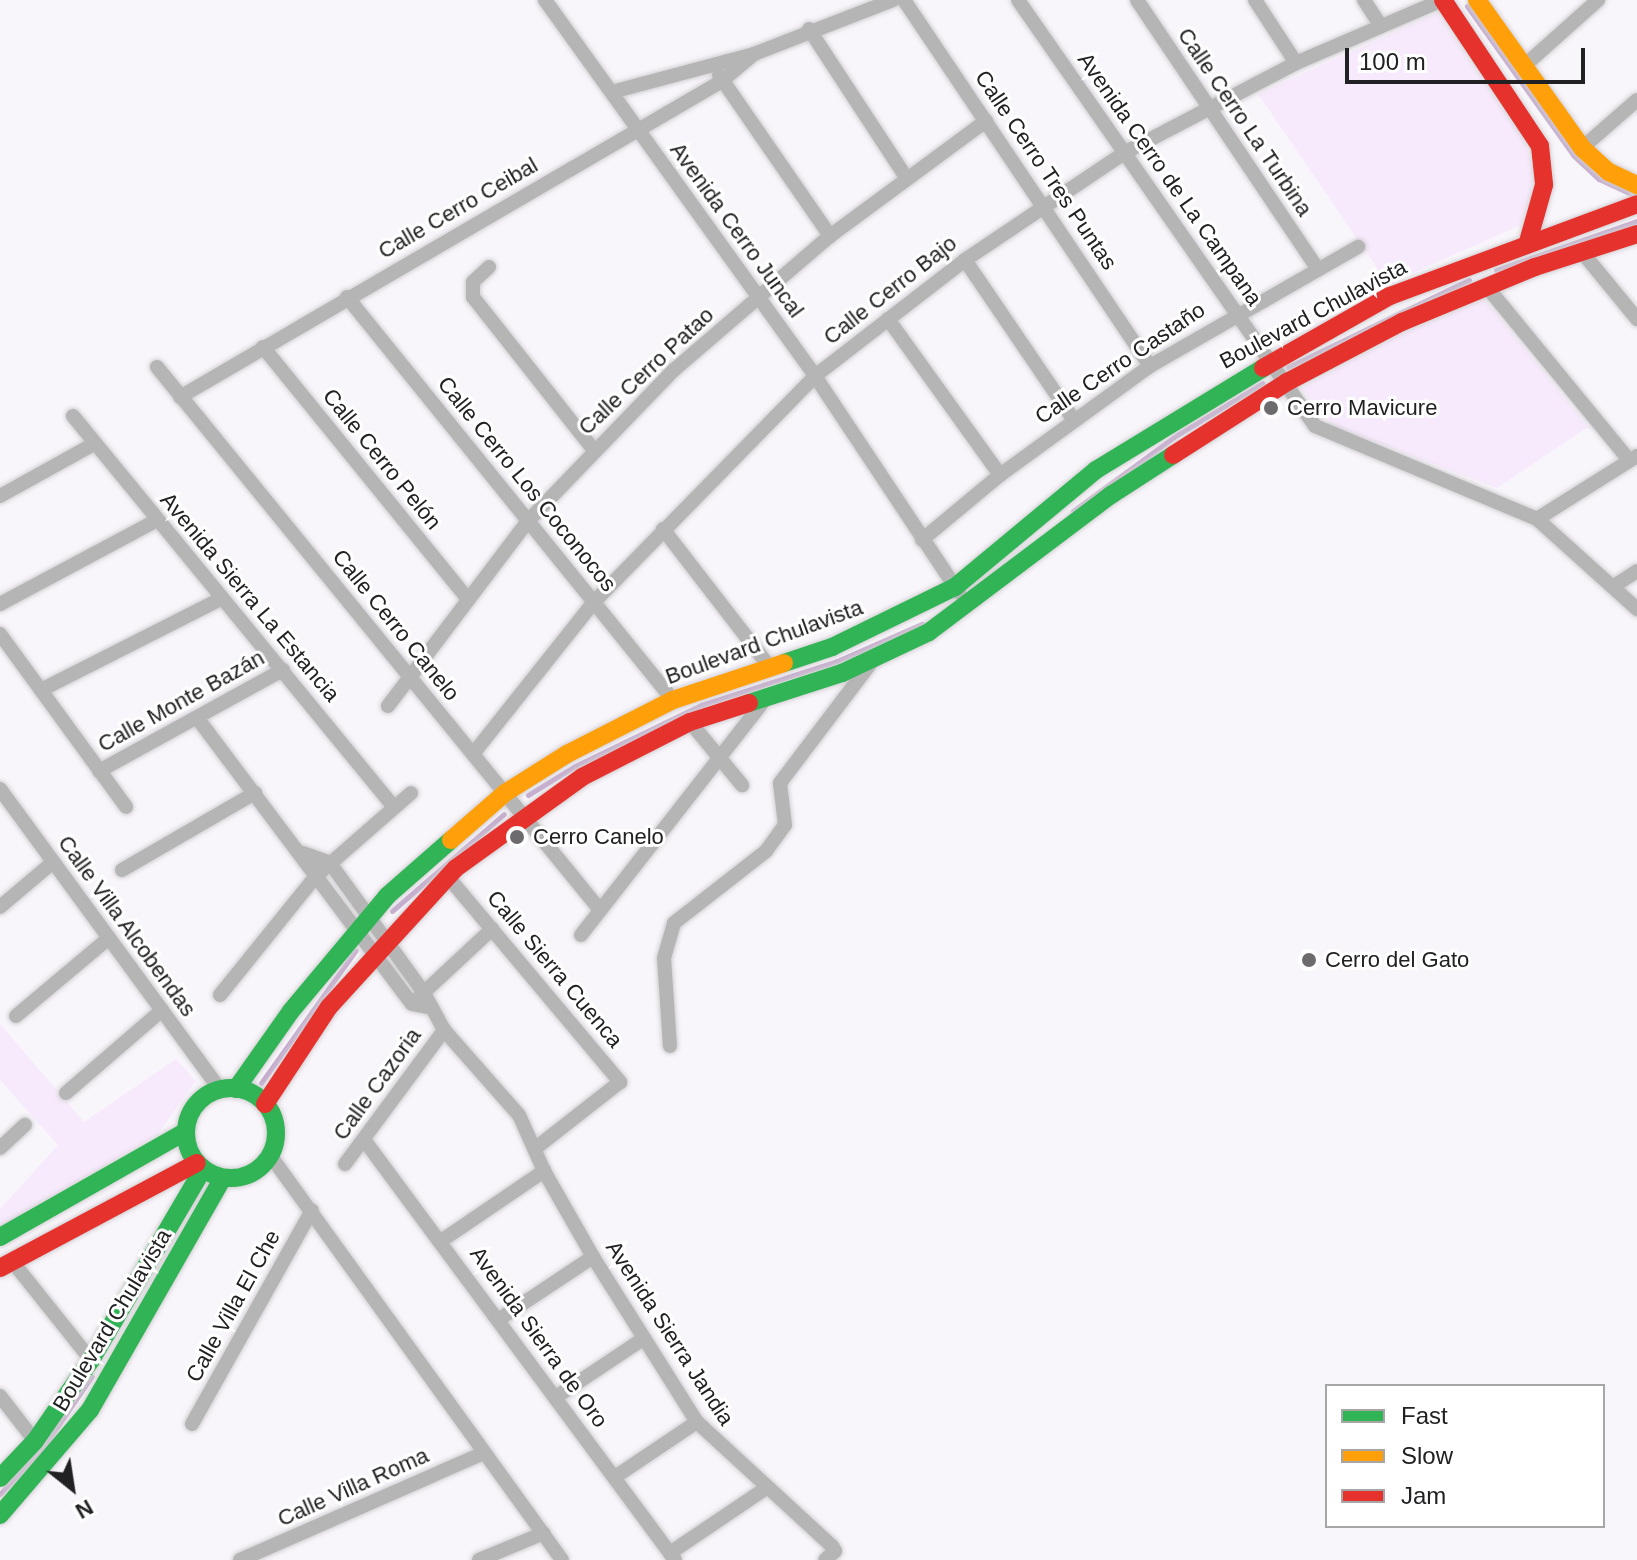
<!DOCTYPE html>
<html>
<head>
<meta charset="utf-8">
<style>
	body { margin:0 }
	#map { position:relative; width:1637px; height:1560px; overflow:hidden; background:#f9f6fb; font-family:Arial,sans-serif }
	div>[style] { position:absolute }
	.green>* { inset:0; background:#f7eafc }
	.stream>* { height:5px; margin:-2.5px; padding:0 2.5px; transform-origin:2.5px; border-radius:2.5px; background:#c6adce }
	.roads { filter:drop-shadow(0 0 2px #d2d0d3) drop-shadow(0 0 2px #d2d0d3) }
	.street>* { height:14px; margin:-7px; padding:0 7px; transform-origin:7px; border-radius:7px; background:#b6b5b6 }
	.fast>* { height:18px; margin:-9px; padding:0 9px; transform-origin:9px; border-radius:9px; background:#30b455 }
	.fast>.ring { margin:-9px; padding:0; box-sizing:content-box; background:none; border:18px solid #30b455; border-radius:50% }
	.slow>* { height:18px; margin:-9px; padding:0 9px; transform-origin:9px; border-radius:9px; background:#ff9f0a }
	.jam>* { height:18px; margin:-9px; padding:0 9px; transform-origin:9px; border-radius:9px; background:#e5322d }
	.dots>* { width:22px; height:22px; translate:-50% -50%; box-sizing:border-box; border:4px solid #fff; border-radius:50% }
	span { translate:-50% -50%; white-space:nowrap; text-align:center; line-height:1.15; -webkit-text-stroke:6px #fff; paint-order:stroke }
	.street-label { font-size:22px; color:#212022 }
	.poi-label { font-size:22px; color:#212022 }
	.left { translate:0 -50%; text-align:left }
	.legend { position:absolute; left:1325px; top:1384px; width:280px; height:144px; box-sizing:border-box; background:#fff; border:2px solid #a6a6a7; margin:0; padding:10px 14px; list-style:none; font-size:24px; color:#212022 }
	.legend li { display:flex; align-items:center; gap:16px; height:40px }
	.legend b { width:40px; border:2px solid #a6a6a7 }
	.north { position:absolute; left:32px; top:1448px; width:80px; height:80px; -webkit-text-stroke:6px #fff; paint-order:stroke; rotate:150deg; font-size:22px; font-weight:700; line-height:32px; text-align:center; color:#212022 }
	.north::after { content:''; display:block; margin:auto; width:28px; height:36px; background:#212022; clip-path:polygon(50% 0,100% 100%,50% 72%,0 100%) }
	.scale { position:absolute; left:1345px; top:48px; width:240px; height:36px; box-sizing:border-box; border:4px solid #212022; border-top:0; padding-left:10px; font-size:24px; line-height:28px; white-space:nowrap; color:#212022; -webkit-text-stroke:6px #fff; paint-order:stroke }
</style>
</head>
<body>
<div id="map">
	<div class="green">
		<div style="clip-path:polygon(1437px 13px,1526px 144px,1533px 171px,1531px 196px,1521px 225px,1388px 284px,1258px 94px)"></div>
		<div style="clip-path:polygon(1484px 299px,1588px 427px,1497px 488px,1333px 426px,1301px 388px,1401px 334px)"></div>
		<div style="clip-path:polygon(0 1024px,84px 1122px,176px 1059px,196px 1081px,158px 1134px,0 1227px,0 1209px,58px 1145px,0 1080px)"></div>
	</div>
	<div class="stream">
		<div style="left:1467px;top:6px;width:184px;rotate:54.5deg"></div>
		<div style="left:1574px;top:156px;width:34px;rotate:43deg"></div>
		<div style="left:1599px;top:179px;width:38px;rotate:25deg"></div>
		<div style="left:1496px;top:270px;width:149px;rotate:-19.2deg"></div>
		<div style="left:1288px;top:367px;width:201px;rotate:-25.7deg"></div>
		<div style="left:1073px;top:511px;width:129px;rotate:-36.2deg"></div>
		<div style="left:1177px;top:435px;width:100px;rotate:-31.2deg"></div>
		<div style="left:528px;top:795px;width:55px;rotate:-31.7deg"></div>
		<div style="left:575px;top:766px;width:140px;rotate:-25.8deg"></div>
		<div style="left:701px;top:705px;width:143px;rotate:-17.9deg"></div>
		<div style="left:837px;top:661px;width:93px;rotate:-23.5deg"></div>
		<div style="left:392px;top:911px;width:148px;rotate:-40.9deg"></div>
		<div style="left:261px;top:1083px;width:163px;rotate:-54.5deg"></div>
		<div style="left:0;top:1494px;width:62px;rotate:-47deg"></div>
		<div style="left:42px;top:1449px;width:88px;rotate:-55.6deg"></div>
	</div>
	<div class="roads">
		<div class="street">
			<div style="left:545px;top:0;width:463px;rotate:54.3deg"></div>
			<div style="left:815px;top:376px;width:260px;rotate:56.4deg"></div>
			<div style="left:904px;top:0;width:441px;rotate:56.1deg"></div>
			<div style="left:1018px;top:0;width:519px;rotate:55.12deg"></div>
			<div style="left:1315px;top:426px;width:241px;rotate:22.7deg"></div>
			<div style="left:1537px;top:519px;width:135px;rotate:42deg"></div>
			<div style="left:1137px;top:0;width:323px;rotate:56.1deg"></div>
			<div style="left:1255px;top:0;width:75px;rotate:56.9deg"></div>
			<div style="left:1364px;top:0;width:31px;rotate:57deg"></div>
			<div style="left:809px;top:29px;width:177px;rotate:56.8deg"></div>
			<div style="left:1523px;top:67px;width:101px;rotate:-41.8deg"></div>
			<div style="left:719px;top:75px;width:196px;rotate:55.4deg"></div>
			<div style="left:612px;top:92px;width:147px;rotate:-15deg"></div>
			<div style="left:754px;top:54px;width:149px;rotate:-21.2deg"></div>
			<div style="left:1582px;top:148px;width:73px;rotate:-41.1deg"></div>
			<div style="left:1582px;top:252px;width:87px;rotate:50.6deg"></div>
			<div style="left:965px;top:260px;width:192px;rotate:55.8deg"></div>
			<div style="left:489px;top:267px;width:22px;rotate:137deg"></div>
			<div style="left:473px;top:282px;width:15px;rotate:90deg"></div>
			<div style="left:473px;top:297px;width:195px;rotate:51.7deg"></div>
			<div style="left:1487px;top:287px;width:224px;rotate:50.6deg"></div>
			<div style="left:347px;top:297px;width:518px;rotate:51.03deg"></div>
			<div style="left:888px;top:319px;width:192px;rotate:54.3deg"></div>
			<div style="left:263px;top:347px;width:323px;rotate:50.9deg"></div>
			<div style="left:157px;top:367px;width:701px;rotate:50.79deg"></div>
			<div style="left:180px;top:397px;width:627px;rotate:-30.24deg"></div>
			<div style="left:722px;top:81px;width:42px;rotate:-40.2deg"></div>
			<div style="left:73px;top:416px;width:504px;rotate:50.63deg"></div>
			<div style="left:0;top:496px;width:107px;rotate:-29deg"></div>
			<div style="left:1537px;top:519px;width:118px;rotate:-32.2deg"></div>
			<div style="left:663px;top:529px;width:173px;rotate:52.3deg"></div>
			<div style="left:922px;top:540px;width:102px;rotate:-39.8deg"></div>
			<div style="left:1000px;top:475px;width:185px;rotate:-36deg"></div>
			<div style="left:1150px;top:366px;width:240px;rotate:-29.8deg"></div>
			<div style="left:1614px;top:586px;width:27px;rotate:-33deg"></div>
			<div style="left:0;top:604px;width:178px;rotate:-28.1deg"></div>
			<div style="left:0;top:634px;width:214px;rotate:53.9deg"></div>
			<div style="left:41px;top:690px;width:203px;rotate:-26.9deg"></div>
			<div style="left:388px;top:706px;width:232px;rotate:-52.9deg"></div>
			<div style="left:528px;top:521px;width:210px;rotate:-46deg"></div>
			<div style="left:674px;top:370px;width:206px;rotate:-40.7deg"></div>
			<div style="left:830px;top:236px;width:194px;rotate:-36.4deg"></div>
			<div style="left:198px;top:719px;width:356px;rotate:53.1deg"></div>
			<div style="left:412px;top:1004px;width:15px;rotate:11deg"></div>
			<div style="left:690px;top:722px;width:82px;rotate:50.5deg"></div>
			<div style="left:473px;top:754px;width:194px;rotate:-51.5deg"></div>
			<div style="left:594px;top:602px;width:316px;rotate:-45.6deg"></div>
			<div style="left:815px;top:376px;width:190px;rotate:-37.7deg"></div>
			<div style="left:965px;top:260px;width:194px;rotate:-33.9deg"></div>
			<div style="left:1126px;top:152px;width:192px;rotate:-27.6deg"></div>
			<div style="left:1296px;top:63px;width:159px;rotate:-23.3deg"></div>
			<div style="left:99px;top:771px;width:210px;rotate:-28.8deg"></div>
			<div style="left:0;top:789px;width:373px;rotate:53.8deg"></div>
			<div style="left:303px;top:853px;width:29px;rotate:20deg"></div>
			<div style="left:330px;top:863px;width:160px;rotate:54.1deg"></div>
			<div style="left:424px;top:993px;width:42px;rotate:61.6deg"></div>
			<div style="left:444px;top:1030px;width:113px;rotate:48.6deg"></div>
			<div style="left:519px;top:1115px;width:61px;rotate:65.9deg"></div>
			<div style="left:544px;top:1171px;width:99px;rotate:60.3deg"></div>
			<div style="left:593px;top:1257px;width:195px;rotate:57.8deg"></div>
			<div style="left:697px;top:1422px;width:183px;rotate:42.6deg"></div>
			<div style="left:832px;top:1546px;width:6px;rotate:59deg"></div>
			<div style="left:835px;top:1551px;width:13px;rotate:138deg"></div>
			<div style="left:122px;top:870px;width:154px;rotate:-30.1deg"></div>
			<div style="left:448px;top:877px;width:268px;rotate:50deg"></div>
			<div style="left:620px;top:1082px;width:105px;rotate:141.9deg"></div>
			<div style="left:0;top:907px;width:70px;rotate:-40.3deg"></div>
			<div style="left:581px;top:935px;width:301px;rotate:-52deg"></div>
			<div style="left:220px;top:995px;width:153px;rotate:-51.1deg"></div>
			<div style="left:316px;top:876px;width:126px;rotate:-41.1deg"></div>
			<div style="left:419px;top:997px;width:100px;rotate:-43deg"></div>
			<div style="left:16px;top:1016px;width:121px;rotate:-40deg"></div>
			<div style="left:670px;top:1046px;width:88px;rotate:-93.9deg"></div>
			<div style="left:664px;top:958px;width:36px;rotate:-74deg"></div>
			<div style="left:674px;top:923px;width:117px;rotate:-38deg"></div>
			<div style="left:766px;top:851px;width:32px;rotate:-54deg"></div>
			<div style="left:785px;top:825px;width:42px;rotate:-96.8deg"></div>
			<div style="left:780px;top:783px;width:154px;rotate:-52.9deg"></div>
			<div style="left:66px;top:1093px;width:127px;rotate:-40.8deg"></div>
			<div style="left:365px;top:1141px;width:521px;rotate:53.5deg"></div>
			<div style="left:0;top:1148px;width:34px;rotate:-43deg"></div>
			<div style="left:270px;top:1155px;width:499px;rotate:54.2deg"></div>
			<div style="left:345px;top:1164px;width:167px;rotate:-53.5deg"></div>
			<div style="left:441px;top:1241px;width:125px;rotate:-34.2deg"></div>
			<div style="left:12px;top:1261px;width:127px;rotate:51.4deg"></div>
			<div style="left:498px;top:1320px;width:114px;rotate:-33.6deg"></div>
			<div style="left:0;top:1396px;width:57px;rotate:52.1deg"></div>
			<div style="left:556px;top:1397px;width:105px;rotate:-33.7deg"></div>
			<div style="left:192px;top:1424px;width:245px;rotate:-60.7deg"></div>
			<div style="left:615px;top:1477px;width:99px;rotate:-33.9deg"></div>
			<div style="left:670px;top:1553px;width:115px;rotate:-34deg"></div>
			<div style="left:240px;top:1560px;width:266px;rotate:-23.7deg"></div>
			<div style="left:479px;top:1560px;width:70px;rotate:-22.6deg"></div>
		</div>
		<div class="fast">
			<div style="left:784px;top:663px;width:51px;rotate:-18.4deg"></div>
			<div style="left:832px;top:647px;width:137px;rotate:-26deg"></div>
			<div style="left:955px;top:587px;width:183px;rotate:-39.7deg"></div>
			<div style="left:1096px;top:470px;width:196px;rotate:-31.4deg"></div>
			<div style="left:749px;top:703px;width:98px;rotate:-17.9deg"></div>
			<div style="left:842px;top:673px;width:96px;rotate:-25.2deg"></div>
			<div style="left:929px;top:632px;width:228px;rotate:-37deg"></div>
			<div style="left:1111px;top:495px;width:74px;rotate:-32.8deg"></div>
			<div class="ring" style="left:186px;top:1088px;width:72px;height:72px"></div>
			<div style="left:236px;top:1089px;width:95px;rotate:-54.8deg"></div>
			<div style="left:291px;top:1011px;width:150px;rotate:-50.1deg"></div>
			<div style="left:387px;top:896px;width:85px;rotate:-41.2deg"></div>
			<div style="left:0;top:1237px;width:213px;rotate:-29.6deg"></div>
			<div style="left:0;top:1478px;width:51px;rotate:-46.6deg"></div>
			<div style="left:35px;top:1441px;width:98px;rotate:-55.3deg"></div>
			<div style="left:91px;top:1360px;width:221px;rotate:-59.6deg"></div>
			<div style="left:0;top:1515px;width:138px;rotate:-49.4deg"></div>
			<div style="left:90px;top:1410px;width:267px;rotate:-60.2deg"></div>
		</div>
		<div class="slow">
			<div style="left:1477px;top:0;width:181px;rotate:54.6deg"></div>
			<div style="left:1582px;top:148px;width:36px;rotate:42deg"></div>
			<div style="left:1609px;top:172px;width:31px;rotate:25deg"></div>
			<div style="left:451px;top:840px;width:72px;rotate:-41deg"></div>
			<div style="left:505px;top:793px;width:73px;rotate:-32.2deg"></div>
			<div style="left:567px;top:754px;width:119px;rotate:-27deg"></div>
			<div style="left:673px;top:700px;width:117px;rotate:-18.4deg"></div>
		</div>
		<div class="jam">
			<div style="left:1443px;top:0;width:175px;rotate:56.4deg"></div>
			<div style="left:1540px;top:146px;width:39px;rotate:84deg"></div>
			<div style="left:1544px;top:185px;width:59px;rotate:105.7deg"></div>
			<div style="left:1263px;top:368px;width:146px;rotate:-29.6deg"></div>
			<div style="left:1390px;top:296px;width:264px;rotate:-20.4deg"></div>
			<div style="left:1173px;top:455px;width:135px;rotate:-32.6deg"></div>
			<div style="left:1287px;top:382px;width:130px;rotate:-27.6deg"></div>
			<div style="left:1402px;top:322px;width:144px;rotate:-22.5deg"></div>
			<div style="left:1535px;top:267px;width:107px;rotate:-17.9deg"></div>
			<div style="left:265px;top:1104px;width:116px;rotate:-56.6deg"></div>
			<div style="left:329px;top:1007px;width:188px;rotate:-47.6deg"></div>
			<div style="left:456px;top:868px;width:155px;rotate:-35.8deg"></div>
			<div style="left:582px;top:777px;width:121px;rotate:-27deg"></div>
			<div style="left:690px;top:722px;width:62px;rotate:-17.9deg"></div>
			<div style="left:0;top:1268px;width:223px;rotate:-28.1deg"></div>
		</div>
	</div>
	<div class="dots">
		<div style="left:1271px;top:408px;background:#6d6b6e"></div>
		<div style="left:517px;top:837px;background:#6d6b6e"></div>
		<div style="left:1309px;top:960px;background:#6d6b6e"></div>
	</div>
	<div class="street-label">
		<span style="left:1245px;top:122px;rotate:56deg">Calle Cerro La Turbina</span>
		<span style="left:1046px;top:170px;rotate:56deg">Calle Cerro Tres Puntas</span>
		<span style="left:1170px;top:179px;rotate:55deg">Avenida Cerro de La Campana</span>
		<span style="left:458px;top:208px;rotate:-30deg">Calle Cerro Ceibal</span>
		<span style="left:737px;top:230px;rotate:54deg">Avenida Cerro Juncal</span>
		<span style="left:890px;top:290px;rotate:-38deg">Calle Cerro Bajo</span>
		<span style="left:1313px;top:314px;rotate:-28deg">Boulevard Chulavista</span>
		<span style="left:1120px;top:363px;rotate:-34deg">Calle Cerro Castaño</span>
		<span style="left:646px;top:371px;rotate:-43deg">Calle Cerro Patao</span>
		<span style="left:382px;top:459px;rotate:51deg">Calle Cerro Pelón</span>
		<span style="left:527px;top:484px;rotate:51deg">Calle Cerro Los Coconocos</span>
		<span style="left:250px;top:597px;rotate:50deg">Avenida Sierra La Estancia</span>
		<span style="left:396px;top:625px;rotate:51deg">Calle Cerro Canelo</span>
		<span style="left:764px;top:642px;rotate:-20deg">Boulevard Chulavista</span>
		<span style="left:181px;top:701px;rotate:-29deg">Calle Monte Bazán</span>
		<span style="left:127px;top:926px;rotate:54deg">Calle Villa Alcobendas</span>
		<span style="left:555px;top:969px;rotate:50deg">Calle Sierra Cuenca</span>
		<span style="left:377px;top:1084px;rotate:-54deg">Calle Cazoria</span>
		<span style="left:233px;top:1306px;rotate:-61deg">Calle Villa El Che</span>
		<span style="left:112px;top:1320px;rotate:-59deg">Boulevard Chulavista</span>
		<span style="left:670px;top:1333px;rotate:57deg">Avenida Sierra Jandia</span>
		<span style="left:539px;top:1337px;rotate:54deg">Avenida Sierra de Oro</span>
		<span style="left:353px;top:1487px;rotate:-24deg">Calle Villa Roma</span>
	</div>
	<div class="poi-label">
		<span class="left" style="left:1287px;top:408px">Cerro Mavicure</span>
		<span class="left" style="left:533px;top:837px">Cerro Canelo</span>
		<span class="left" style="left:1325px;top:960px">Cerro del Gato</span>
	</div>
	<ul class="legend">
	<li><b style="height:10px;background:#30b455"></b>Fast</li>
	<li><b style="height:10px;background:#ff9f0a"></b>Slow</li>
	<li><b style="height:10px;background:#e5322d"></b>Jam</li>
	</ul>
	<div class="north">N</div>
	<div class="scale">100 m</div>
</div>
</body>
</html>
